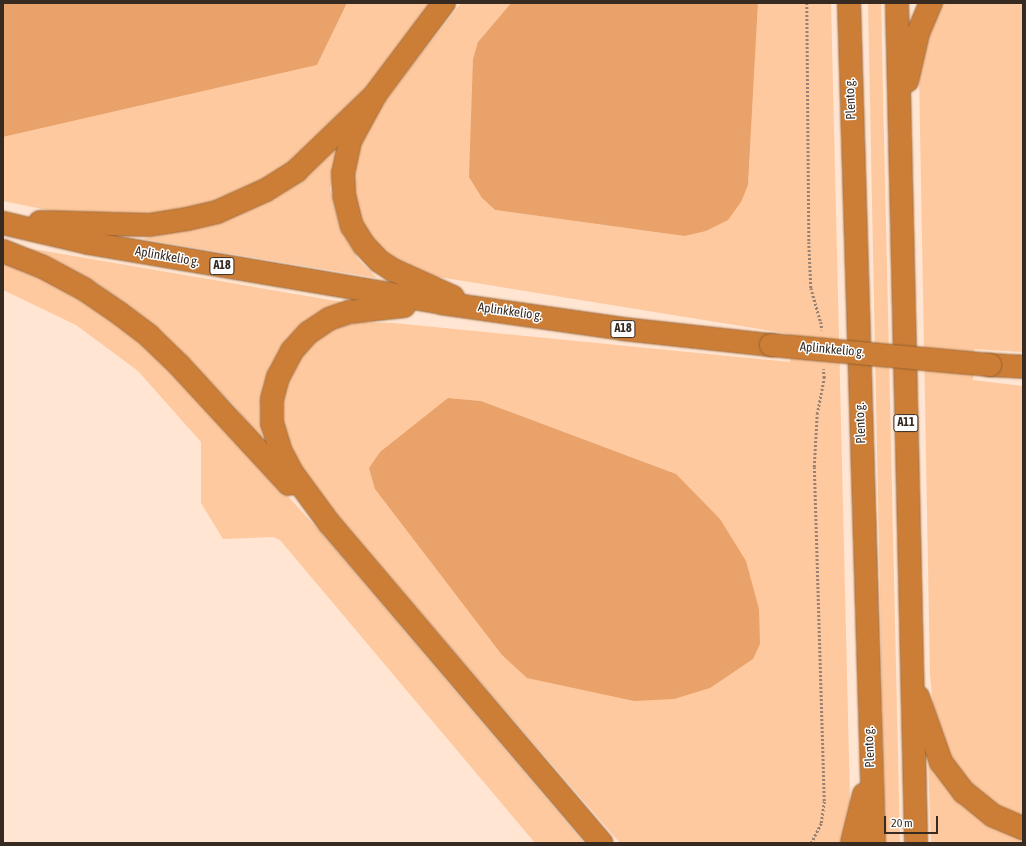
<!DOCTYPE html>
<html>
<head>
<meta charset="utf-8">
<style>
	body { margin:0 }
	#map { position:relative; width:1026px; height:846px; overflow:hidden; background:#ffe5d2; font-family:"Asap Condensed",sans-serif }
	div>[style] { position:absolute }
	.green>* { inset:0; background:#fec99f }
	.forest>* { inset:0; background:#e9a269 }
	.path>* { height:2.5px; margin-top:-1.25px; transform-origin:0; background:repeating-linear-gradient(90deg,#958275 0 2px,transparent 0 4px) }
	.roads { filter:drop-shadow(0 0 1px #98612f) drop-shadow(0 0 1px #98612f) }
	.highway>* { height:22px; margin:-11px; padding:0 11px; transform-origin:11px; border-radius:11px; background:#cc7e37 }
	.bridges { filter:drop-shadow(0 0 1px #98612f) drop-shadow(0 0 1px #98612f) }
	.highway-bridge>* { height:22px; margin:-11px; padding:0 11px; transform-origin:11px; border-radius:11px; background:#cc7e37 }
	span { translate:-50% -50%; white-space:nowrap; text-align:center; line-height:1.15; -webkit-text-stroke:3px #fff; paint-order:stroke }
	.shield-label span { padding:1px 3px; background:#fff; border:1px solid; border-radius:3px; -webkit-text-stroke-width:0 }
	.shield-label { font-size:12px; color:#362a21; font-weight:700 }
	.street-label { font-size:13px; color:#362a21 }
	.frame { position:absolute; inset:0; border:4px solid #362a21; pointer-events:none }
	.scale { position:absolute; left:884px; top:816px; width:54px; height:18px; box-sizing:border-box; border:2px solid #362a21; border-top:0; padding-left:5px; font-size:12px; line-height:14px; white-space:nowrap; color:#362a21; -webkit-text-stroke:3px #fff; paint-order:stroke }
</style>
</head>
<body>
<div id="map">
	<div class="green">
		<div style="clip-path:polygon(347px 3px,430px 3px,370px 84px,290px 166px,228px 202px,137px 218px,62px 213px,3px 201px,3px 137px,317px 65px)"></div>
		<div style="clip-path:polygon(evenodd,461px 3px,511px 3px,478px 42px,482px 198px,495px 210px,684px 236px,748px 185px,758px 3px,831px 3px,850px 801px,847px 827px,842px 843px,620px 843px,315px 490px,293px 457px,281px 427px,283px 391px,295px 361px,325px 332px,358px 322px,394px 323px,790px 362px,790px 334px,426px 275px,381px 252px,364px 233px,354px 208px,354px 159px,369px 121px,461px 3px,448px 398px,481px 401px,676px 474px,448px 398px)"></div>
		<div style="clip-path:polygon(868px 3px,881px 3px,900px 843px,885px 843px)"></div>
		<div style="clip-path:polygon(940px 3px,1023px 3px,1023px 352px,974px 349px,973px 380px,1023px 386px,1023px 819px,999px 812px,956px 773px,935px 728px,930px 674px,919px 73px,925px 40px)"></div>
		<div style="clip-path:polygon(340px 143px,330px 189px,340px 229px,359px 260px,377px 278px,143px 239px,174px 231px)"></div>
		<div style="clip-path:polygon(27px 248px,348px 303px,288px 341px,270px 369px,261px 401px,262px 440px,233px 404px,141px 315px,97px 283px)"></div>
		<div style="clip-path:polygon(3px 260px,56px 285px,106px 314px,167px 364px,316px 527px,584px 843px,535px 843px,280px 540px,273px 537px,223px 539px,201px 503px,201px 442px,138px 371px,76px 325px,3px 290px)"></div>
		<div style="clip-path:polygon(928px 757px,936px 774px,965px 808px,1006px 832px,1023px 836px,1023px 843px,931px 843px)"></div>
	</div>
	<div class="forest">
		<div style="clip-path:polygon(3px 3px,347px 3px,317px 65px,3px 137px)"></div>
		<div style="clip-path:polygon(511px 3px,758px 3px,748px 185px,741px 202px,728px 220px,706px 231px,684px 236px,495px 210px,482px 198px,469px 177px,473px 59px,478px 42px)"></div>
		<div style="clip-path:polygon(448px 398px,481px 401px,676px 474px,720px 519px,746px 561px,759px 609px,760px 644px,753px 659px,710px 688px,674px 699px,634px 701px,527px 678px,502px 655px,375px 489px,369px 468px,380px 452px)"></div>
	</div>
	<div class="path">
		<div style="left:807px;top:3px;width:239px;rotate:89.5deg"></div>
		<div style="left:809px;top:242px;width:46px;rotate:87.5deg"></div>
		<div style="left:811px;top:288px;width:35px;rotate:74deg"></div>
		<div style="left:821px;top:322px;width:8px;rotate:83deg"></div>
		<div style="left:811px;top:843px;width:22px;rotate:-63deg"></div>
		<div style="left:821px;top:823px;width:22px;rotate:-82deg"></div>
		<div style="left:824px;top:801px;width:334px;rotate:-91.7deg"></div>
		<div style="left:814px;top:467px;width:53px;rotate:-86.8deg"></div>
		<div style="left:817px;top:414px;width:37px;rotate:-79deg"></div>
		<div style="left:824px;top:378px;width:9px;rotate:-96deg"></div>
	</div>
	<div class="roads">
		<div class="highway">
			<div style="left:444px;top:3px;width:115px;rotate:126.9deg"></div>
			<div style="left:375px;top:95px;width:52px;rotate:118.5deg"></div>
			<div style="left:350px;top:141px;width:33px;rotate:102deg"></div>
			<div style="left:343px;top:173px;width:22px;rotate:87deg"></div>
			<div style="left:344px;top:195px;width:32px;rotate:76deg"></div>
			<div style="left:352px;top:226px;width:22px;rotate:58deg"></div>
			<div style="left:364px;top:245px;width:22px;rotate:47deg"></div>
			<div style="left:379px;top:261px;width:17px;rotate:33deg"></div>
			<div style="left:393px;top:270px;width:66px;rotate:24.2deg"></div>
			<div style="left:849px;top:3px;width:840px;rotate:88.3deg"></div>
			<div style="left:897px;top:3px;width:840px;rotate:88.7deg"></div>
			<div style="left:907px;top:81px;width:49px;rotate:-77.1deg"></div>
			<div style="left:918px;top:33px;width:33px;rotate:-67deg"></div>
			<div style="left:40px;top:222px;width:109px;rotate:1.6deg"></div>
			<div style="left:149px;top:225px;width:38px;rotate:-9deg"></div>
			<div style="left:187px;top:219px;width:31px;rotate:-13deg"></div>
			<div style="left:217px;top:212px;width:54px;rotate:-24.2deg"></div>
			<div style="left:266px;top:190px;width:36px;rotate:-32deg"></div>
			<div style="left:296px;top:171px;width:110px;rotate:-43.9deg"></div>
			<div style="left:3px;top:223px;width:87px;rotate:13.2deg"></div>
			<div style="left:88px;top:243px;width:358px;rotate:9.6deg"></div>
			<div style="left:441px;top:303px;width:184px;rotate:8.1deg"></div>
			<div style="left:623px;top:329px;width:149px;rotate:6.2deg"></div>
			<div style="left:3px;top:251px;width:43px;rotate:21.8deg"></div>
			<div style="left:43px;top:267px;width:47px;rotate:28.2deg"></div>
			<div style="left:84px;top:289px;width:42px;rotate:34.4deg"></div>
			<div style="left:119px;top:313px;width:38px;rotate:37deg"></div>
			<div style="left:149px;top:336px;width:42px;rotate:44deg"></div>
			<div style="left:179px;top:365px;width:162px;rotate:47.3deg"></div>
			<div style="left:404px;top:306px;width:55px;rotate:173.8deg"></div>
			<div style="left:349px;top:312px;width:21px;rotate:161deg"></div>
			<div style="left:329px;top:319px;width:25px;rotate:146deg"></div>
			<div style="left:308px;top:333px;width:24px;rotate:132deg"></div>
			<div style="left:292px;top:351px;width:30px;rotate:118deg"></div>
			<div style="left:278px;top:377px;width:24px;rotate:105deg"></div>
			<div style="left:272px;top:400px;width:23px;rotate:90deg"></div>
			<div style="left:272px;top:423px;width:28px;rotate:73deg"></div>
			<div style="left:280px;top:450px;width:27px;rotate:62deg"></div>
			<div style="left:293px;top:474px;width:61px;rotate:53.7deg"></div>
			<div style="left:329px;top:523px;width:420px;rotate:49.6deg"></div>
			<div style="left:990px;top:365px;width:33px;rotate:3deg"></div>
			<div style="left:918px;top:697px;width:69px;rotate:70.5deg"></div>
			<div style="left:941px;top:762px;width:38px;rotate:53deg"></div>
			<div style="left:964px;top:792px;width:36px;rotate:39deg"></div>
			<div style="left:992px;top:815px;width:34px;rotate:23deg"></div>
			<div style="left:852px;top:843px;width:50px;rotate:-76.2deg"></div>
		</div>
	</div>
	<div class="bridges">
		<div class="highway-bridge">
			<div style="left:771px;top:345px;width:220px;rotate:5.2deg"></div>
		</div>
	</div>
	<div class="shield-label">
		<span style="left:222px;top:266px">A18</span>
		<span style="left:623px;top:329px">A18</span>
		<span style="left:906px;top:423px">A11</span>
	</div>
	<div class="street-label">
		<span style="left:851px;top:99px;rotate:-92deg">Plento g.</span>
		<span style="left:167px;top:257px;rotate:10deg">Aplinkkelio g.</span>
		<span style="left:510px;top:312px;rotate:8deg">Aplinkkelio g.</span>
		<span style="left:832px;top:350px;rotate:5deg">Aplinkkelio g.</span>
		<span style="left:861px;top:423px;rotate:-92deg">Plento g.</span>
		<span style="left:870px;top:747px;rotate:-92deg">Plento g.</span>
	</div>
	<div class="frame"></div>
	<div class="scale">20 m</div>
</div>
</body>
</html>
